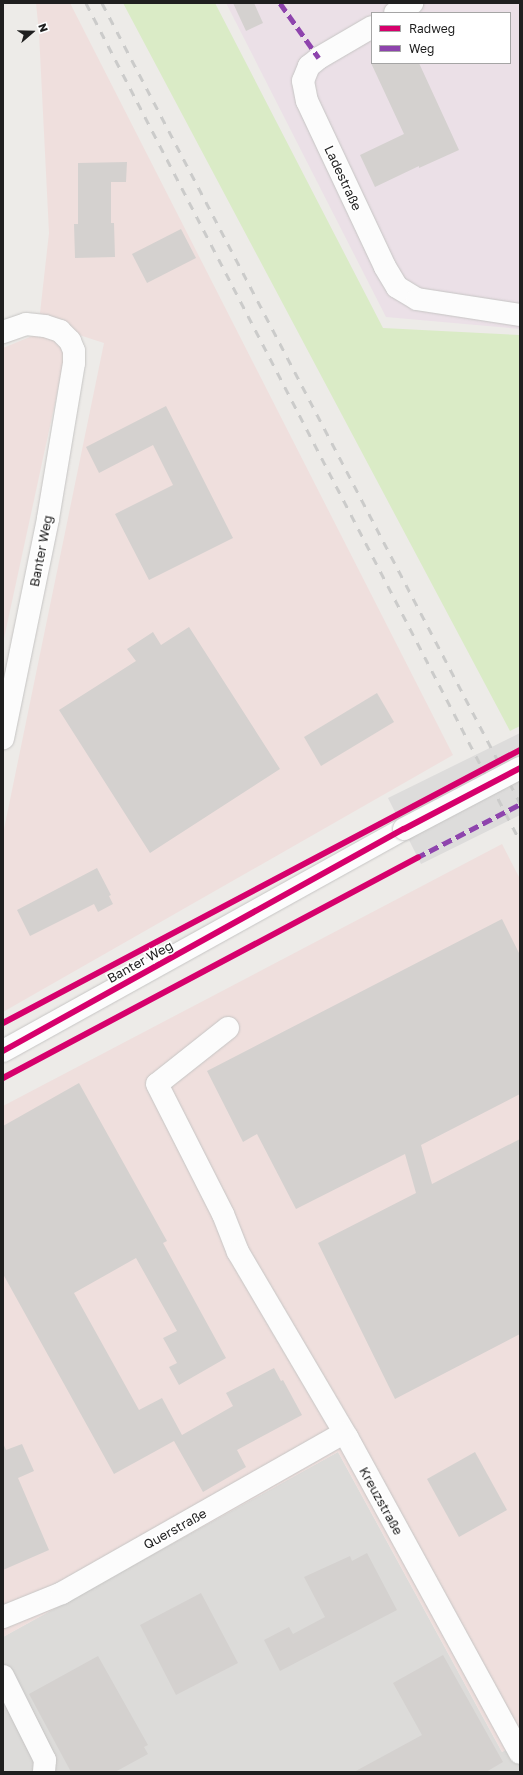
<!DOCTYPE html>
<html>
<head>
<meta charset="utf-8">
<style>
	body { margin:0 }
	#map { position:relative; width:523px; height:1775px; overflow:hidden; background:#edebe8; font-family:"Golos Text",sans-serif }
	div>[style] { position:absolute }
	.residential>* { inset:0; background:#dcdbd9 }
	.commercial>* { inset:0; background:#efdfdd }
	.industrial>* { inset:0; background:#ebe0e7 }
	.grass>* { inset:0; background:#daebc6 }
	.pier>* { inset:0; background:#dddcdb }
	.building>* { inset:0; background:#d4d1cf }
	.roads { filter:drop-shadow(0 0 1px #c6c5c4) drop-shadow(0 0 1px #c6c5c4) }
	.minor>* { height:22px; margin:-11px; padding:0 11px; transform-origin:11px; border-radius:11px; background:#fcfcfc }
	.rail>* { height:3px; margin-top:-1.5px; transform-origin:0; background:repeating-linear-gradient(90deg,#cbcbca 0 8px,transparent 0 16px) }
	.bridges { filter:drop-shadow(0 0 1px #c6c5c4) drop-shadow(0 0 1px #c6c5c4) }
	.minor-bridge>* { height:22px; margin:-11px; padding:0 11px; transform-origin:11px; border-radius:11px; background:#fcfcfc }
	.quiet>* { height:5px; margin-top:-2.5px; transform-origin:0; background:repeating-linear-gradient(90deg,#8e44ad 0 10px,transparent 0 15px) }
	.cycleway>* { height:6px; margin:-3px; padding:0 3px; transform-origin:3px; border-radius:3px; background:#d6006c }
	span { translate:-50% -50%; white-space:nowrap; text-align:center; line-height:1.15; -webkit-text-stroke:3.5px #fff; paint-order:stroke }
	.street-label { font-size:13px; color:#1f1f1f }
	.frame { position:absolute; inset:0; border:4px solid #1f1f1f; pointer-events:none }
	.legend { position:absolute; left:371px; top:12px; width:140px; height:52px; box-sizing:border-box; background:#fff; border:1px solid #a5a5a5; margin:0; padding:5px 7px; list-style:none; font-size:12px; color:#1f1f1f }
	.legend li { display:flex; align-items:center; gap:8px; height:20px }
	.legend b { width:20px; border:1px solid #a5a5a5 }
	.north { position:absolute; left:12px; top:12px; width:40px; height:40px; -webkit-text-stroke:3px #fff; paint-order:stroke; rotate:70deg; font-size:11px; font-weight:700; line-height:16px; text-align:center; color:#1f1f1f }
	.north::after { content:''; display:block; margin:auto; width:14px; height:18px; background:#1f1f1f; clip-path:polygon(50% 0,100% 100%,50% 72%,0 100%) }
</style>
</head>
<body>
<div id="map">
	<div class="residential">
		<div style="clip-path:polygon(338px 1452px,502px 1752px,520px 1742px,520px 1772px,3px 1772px,3px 1637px)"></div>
	</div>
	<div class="commercial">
		<div style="clip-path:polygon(36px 3px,70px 3px,453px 755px,3px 1012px,3px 834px,104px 343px,39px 322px,49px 233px,39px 33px)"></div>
		<div style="clip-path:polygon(37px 334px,68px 343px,3px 643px,3px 348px)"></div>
		<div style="clip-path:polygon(502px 844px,520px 879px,520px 1742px,502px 1752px,338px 1452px,3px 1637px,3px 1106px)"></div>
	</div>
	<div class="industrial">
		<div style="clip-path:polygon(evenodd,226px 3px,520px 3px,520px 329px,386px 317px,226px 3px,372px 13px,510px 13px,510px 63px,372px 63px,372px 13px)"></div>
	</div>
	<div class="grass">
		<div style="clip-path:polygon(123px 3px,215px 3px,383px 328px,520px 335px,520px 726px,510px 731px)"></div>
	</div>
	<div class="pier">
		<div style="clip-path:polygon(520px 733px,520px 815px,421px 864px,388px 798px)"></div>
	</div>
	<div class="building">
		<div style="clip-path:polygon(233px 3px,254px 3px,263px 23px,246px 31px)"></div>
		<div style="clip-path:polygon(371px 63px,419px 63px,459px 150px,419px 168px,419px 166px,375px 187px,360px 155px,404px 134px)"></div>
		<div style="clip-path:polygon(127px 162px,126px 182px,111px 182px,111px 223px,114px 223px,115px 257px,75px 258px,74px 224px,78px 224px,78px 163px)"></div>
		<div style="clip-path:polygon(181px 229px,196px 258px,147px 283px,132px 254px)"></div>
		<div style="clip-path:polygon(166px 406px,233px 538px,149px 580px,115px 514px,173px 485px,153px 445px,99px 473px,86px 447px)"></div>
		<div style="clip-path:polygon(189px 627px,280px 769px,150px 853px,59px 710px,136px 661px,127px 649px,153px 632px,161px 645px)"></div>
		<div style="clip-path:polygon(377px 693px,394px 722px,321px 766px,304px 737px)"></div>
		<div style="clip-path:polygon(97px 868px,111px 895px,109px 896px,113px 904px,98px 912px,94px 904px,30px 936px,17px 910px)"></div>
		<div style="clip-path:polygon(502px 919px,520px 955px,520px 1094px,421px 1145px,432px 1184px,520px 1139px,520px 1334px,395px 1399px,318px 1243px,416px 1193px,405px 1154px,296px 1209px,257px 1134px,243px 1142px,207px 1071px)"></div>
		<div style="clip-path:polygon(79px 1083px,167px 1241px,163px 1243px,226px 1358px,179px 1385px,169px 1367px,177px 1363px,163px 1338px,177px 1331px,136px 1258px,74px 1293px,139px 1410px,162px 1398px,182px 1435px,233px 1406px,226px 1393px,274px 1368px,281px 1381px,283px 1380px,302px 1415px,237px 1450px,246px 1467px,203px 1492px,174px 1441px,114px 1474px,3px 1274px,3px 1126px)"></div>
		<div style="clip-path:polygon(3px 1443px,6px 1450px,22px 1444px,34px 1471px,18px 1478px,49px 1550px,3px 1570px)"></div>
		<div style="clip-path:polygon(475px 1452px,507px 1510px,459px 1537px,427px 1479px)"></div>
		<div style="clip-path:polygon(367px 1553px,397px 1610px,280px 1671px,264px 1640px,289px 1627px,293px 1634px,325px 1617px,304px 1577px,350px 1556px,352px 1561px)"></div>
		<div style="clip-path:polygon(201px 1593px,238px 1663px,176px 1695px,140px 1625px)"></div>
		<div style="clip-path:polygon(443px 1655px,503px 1762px,486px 1772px,354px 1772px,422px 1735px,393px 1683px)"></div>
		<div style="clip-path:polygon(98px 1656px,148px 1745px,144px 1747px,148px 1754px,115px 1772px,71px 1772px,29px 1694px)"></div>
	</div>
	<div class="roads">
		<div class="minor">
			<div style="left:395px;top:13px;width:20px;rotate:-30deg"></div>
			<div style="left:372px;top:27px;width:61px;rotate:149.7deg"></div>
			<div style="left:319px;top:58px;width:13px;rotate:141deg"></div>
			<div style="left:309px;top:66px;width:16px;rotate:112deg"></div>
			<div style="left:303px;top:81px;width:20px;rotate:79deg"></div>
			<div style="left:307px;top:101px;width:183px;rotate:64.8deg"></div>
			<div style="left:385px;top:267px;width:23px;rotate:59deg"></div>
			<div style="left:397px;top:287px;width:23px;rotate:31deg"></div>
			<div style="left:417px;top:299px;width:104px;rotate:8.8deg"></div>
			<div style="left:3px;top:332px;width:24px;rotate:-19deg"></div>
			<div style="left:26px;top:324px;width:19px;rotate:6deg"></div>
			<div style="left:45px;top:326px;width:16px;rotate:18deg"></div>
			<div style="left:60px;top:331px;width:14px;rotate:45deg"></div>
			<div style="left:70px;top:341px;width:11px;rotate:68deg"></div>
			<div style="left:74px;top:351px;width:12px;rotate:90deg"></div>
			<div style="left:74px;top:363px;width:158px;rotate:99.5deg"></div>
			<div style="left:48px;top:519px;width:224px;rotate:101.6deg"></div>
			<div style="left:228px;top:1028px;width:90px;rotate:141.7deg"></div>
			<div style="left:157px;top:1084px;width:146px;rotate:63.1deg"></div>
			<div style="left:223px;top:1214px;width:41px;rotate:68.5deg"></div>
			<div style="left:238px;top:1252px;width:215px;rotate:59.5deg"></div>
			<div style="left:347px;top:1437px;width:360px;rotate:61.3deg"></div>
			<div style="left:3px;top:1051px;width:458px;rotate:-29deg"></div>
			<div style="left:3px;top:1617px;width:64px;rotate:-22.1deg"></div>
			<div style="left:62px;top:1593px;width:324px;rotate:-29.6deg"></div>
			<div style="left:3px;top:1676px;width:94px;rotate:63.4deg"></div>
			<div style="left:45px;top:1760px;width:12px;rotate:95deg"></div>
		</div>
	</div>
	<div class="rail">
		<div style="left:86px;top:3px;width:944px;rotate:62.62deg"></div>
		<div style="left:102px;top:3px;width:903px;rotate:62.41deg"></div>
	</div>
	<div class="bridges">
		<div class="minor-bridge">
			<div style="left:404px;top:829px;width:131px;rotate:-27.7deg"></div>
		</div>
	</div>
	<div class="quiet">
		<div style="left:280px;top:3px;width:67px;rotate:54.7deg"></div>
		<div style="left:416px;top:858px;width:117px;rotate:-27.4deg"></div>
	</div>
	<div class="cycleway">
		<div style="left:3px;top:1023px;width:585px;rotate:-27.84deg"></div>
		<div style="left:3px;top:1051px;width:458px;rotate:-29deg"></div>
		<div style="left:404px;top:829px;width:131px;rotate:-27.7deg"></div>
		<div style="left:3px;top:1078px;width:470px;rotate:-28deg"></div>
	</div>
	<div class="street-label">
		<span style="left:343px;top:178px;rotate:65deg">Ladestraße</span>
		<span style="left:41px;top:551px;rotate:-79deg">Banter Weg</span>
		<span style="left:140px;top:962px;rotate:-29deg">Banter Weg</span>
		<span style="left:381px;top:1501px;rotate:61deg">Kreuzstraße</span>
		<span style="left:175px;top:1529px;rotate:-29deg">Querstraße</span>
	</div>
	<div class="frame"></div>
	<ul class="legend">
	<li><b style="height:5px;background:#d6006c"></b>Radweg</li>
	<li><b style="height:5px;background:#8e44ad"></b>Weg</li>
	</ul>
	<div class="north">N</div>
</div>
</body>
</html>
